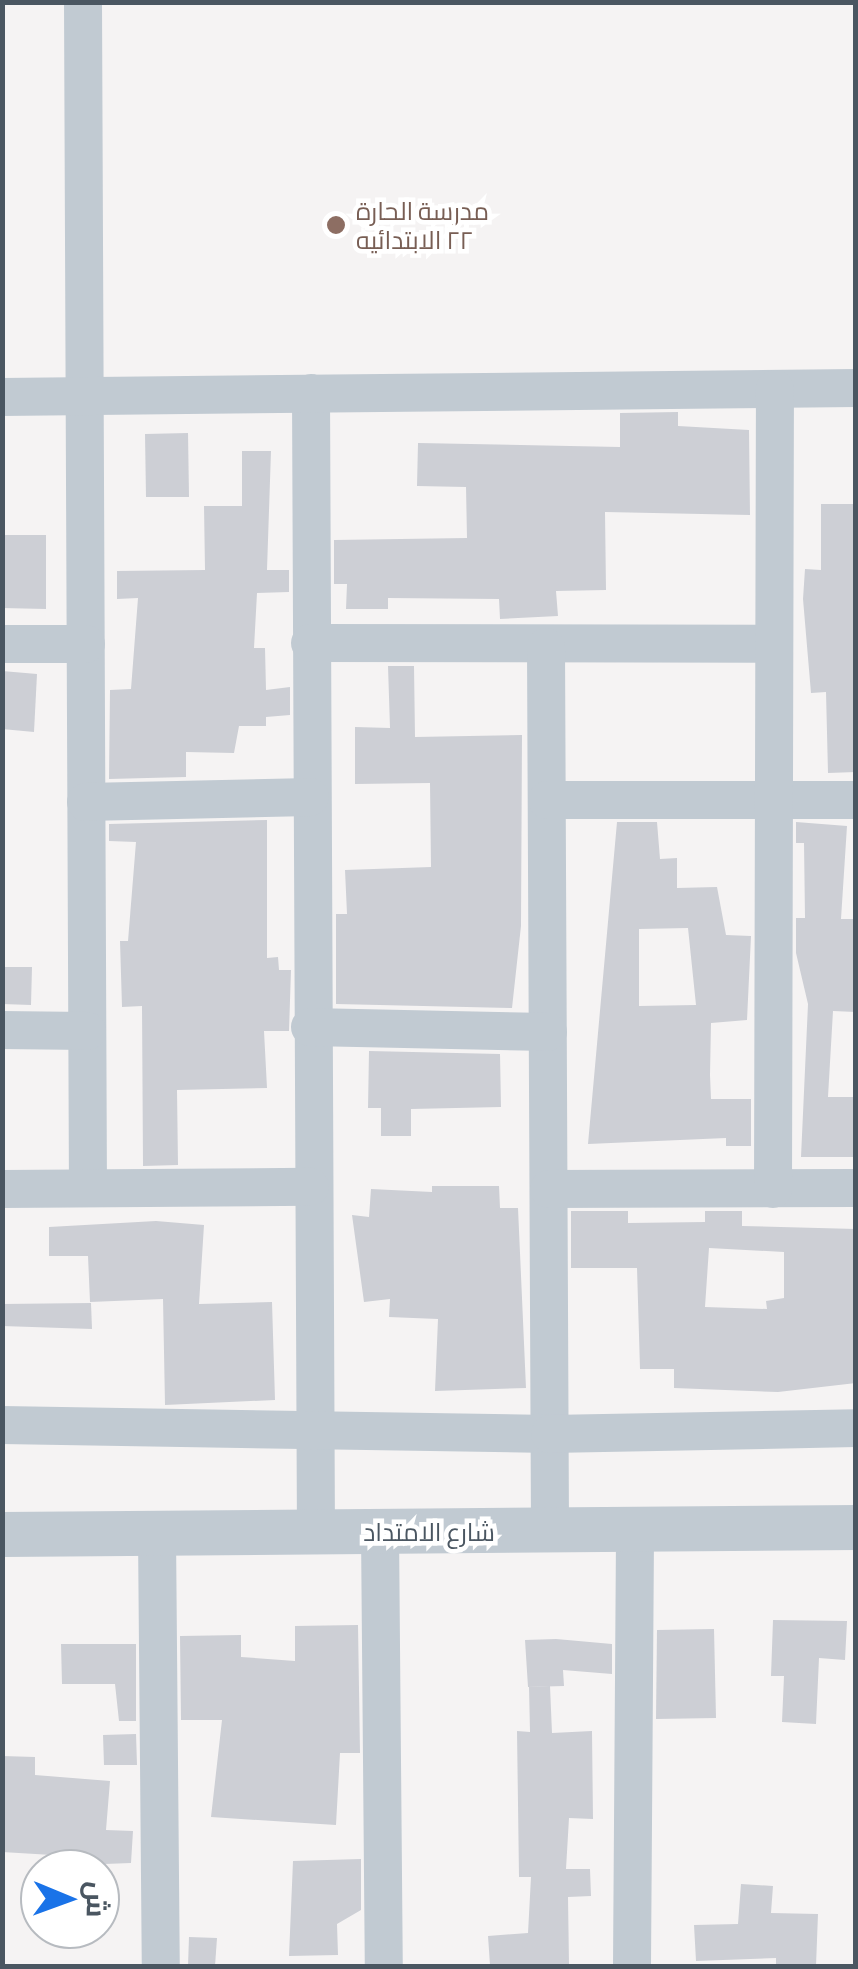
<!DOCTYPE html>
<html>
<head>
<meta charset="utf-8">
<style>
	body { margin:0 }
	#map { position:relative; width:858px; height:1969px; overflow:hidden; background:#f5f3f3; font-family:Commissioner,Cairo,sans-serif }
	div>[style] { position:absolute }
	.building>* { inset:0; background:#cdcfd5 }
	.minor>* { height:38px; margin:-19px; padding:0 19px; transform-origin:19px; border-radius:19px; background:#c1cad2 }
	.tertiary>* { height:45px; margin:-22.5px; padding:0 22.5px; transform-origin:22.5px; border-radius:22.5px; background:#c1cad2 }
	.dots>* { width:28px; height:28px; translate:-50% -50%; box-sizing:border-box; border:5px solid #fff; border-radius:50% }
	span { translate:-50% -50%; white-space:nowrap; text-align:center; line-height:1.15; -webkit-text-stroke:9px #fff; paint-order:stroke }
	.education-label { font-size:25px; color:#785e54 }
	.left { translate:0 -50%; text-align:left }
	.street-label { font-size:25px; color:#4a5661 }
	.frame { position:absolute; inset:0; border:5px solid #4a5661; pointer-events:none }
	.north { position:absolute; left:20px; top:1849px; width:100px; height:100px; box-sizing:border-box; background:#fff; border:2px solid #b7bbc0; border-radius:50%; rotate:91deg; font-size:28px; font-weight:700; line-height:40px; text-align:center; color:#4a5661 }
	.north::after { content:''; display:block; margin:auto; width:35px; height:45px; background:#1a73e8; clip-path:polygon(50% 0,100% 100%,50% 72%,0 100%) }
</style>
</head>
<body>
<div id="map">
	<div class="building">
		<div style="clip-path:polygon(678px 412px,678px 426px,749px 430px,750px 515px,605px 512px,606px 590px,556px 591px,558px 616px,500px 619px,499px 599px,388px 598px,388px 609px,346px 609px,347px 584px,334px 584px,334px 540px,467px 538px,466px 487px,417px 486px,418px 443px,620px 447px,620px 413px)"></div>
		<div style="clip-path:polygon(188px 433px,189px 497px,146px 497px,145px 434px)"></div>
		<div style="clip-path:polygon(242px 451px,271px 451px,267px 570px,289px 570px,289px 592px,257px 593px,254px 648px,265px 648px,266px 690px,290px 687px,290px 715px,266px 717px,266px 726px,239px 726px,234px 753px,186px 752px,186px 777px,109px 779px,110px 690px,131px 689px,138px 598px,117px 599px,117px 571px,205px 570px,204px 506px,242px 506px)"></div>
		<div style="clip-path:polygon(821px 504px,856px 504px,856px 772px,828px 773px,826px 692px,811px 693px,803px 599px,805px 569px,821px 570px)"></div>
		<div style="clip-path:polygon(2px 535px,46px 535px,46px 609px,2px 608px)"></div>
		<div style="clip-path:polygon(388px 666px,414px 666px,415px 737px,522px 735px,521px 926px,512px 1008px,336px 1004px,336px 914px,347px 914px,345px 870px,431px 867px,430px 783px,355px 784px,355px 727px,390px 728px)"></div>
		<div style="clip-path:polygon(2px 671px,37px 674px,34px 732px,2px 729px)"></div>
		<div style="clip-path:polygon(267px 820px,267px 958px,278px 957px,279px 970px,291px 970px,289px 1031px,264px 1031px,267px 1088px,177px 1090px,178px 1165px,143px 1166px,142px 1006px,122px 1007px,120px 941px,128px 941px,136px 842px,109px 841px,109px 824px)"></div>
		<div style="clip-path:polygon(evenodd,617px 822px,657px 822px,660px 859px,677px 858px,677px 888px,717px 887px,726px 935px,751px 936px,747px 1020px,711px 1023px,710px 1075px,711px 1099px,751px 1099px,751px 1146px,726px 1146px,726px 1138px,588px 1144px,617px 822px,688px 928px,696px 1005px,639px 1006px,639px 929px,688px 928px)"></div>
		<div style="clip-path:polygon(796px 822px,847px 826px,841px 919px,854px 919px,856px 1012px,833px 1011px,828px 1097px,856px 1097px,856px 1157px,801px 1157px,808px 1004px,796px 953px,796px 918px,805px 918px,804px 843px,796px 843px)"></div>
		<div style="clip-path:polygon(2px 967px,32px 967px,31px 1005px,2px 1004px)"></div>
		<div style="clip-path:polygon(369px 1051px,500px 1054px,501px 1107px,411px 1109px,411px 1136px,381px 1136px,381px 1108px,368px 1108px)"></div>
		<div style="clip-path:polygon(432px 1186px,499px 1186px,500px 1208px,518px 1208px,526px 1388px,435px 1391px,438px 1319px,389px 1317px,390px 1299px,364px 1302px,352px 1215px,369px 1217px,371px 1189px,432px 1192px)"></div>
		<div style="clip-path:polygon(evenodd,571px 1211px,628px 1211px,628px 1223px,705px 1222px,705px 1211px,742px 1211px,742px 1226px,856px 1229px,856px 1383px,778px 1392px,674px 1388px,674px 1369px,640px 1369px,637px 1268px,571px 1268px,571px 1211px,709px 1248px,784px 1252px,784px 1298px,766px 1301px,767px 1309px,705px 1307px,709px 1248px)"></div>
		<div style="clip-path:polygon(156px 1221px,204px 1225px,199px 1304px,272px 1302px,275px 1400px,165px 1405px,163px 1299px,90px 1302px,88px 1256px,49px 1256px,49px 1227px)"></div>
		<div style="clip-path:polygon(91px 1303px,92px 1329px,2px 1326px,2px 1304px)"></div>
		<div style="clip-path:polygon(773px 1620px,847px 1621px,845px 1660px,819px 1658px,816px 1724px,782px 1722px,784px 1676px,771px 1676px)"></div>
		<div style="clip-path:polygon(358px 1625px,360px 1753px,340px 1753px,336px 1825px,211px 1817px,222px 1720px,181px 1720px,180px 1636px,241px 1635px,241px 1657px,295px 1661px,295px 1626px)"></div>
		<div style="clip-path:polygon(714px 1629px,716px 1718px,656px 1719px,657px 1630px)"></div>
		<div style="clip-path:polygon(556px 1639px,612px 1644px,612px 1674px,563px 1670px,564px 1686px,528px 1687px,525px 1640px)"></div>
		<div style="clip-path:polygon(61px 1644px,136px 1644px,136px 1721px,119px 1721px,115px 1684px,62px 1684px)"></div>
		<div style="clip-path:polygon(550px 1686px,552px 1733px,592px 1731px,593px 1819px,569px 1818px,566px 1869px,590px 1869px,591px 1896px,568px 1897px,569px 1965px,490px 1965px,488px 1936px,528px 1933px,531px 1877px,519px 1877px,517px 1731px,530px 1732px,529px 1687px)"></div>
		<div style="clip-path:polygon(136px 1734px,137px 1765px,104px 1765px,103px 1735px)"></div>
		<div style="clip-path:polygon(2px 1756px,35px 1757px,35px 1775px,110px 1781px,106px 1830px,133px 1831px,131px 1863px,52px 1866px,52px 1855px,2px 1852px)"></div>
		<div style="clip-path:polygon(361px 1859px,361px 1910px,337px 1924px,338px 1955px,289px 1956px,293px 1861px)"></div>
		<div style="clip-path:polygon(741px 1884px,773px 1886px,771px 1913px,818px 1914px,816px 1966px,776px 1966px,776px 1958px,696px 1961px,694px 1925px,738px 1924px)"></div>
		<div style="clip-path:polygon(189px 1937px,217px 1938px,215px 1966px,188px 1966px)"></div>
	</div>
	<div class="minor">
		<div style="left:83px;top:2px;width:1186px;rotate:89.76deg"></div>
		<div style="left:311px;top:393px;width:1139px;rotate:89.75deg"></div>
		<div style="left:2px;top:397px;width:854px;rotate:-0.6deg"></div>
		<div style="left:310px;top:643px;width:461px;rotate:0.1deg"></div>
		<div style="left:2px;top:644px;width:84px"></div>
		<div style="left:546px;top:647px;width:883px;rotate:89.74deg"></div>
		<div style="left:547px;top:800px;width:309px"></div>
		<div style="left:86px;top:802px;width:224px;rotate:-1.3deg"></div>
		<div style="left:310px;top:1027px;width:238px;rotate:1.2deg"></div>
		<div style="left:2px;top:1030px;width:85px;rotate:0.7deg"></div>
		<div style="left:2px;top:1189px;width:308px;rotate:-0.4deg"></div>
		<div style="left:549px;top:1189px;width:307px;rotate:-0.2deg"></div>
		<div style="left:773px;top:1189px;width:800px;rotate:-89.86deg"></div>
		<div style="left:2px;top:1425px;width:548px;rotate:0.94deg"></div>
		<div style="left:550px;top:1434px;width:306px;rotate:-1.1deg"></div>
		<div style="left:380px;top:1531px;width:435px;rotate:89.5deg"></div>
		<div style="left:157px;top:1533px;width:433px;rotate:89.5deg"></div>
		<div style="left:632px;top:1966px;width:437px;rotate:-89.6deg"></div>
	</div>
	<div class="tertiary">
		<div style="left:2px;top:1534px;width:854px;rotate:-0.47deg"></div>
	</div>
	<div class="dots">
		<div style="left:336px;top:225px;background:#8d6e63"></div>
	</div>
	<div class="education-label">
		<span class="left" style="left:356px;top:225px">مدرسة الحارة<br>٢٢ الابتدائيه</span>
	</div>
	<div class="street-label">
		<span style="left:429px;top:1531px">شارع الامتداد</span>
	</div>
	<div class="frame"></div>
	<div class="north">ش</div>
</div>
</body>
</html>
